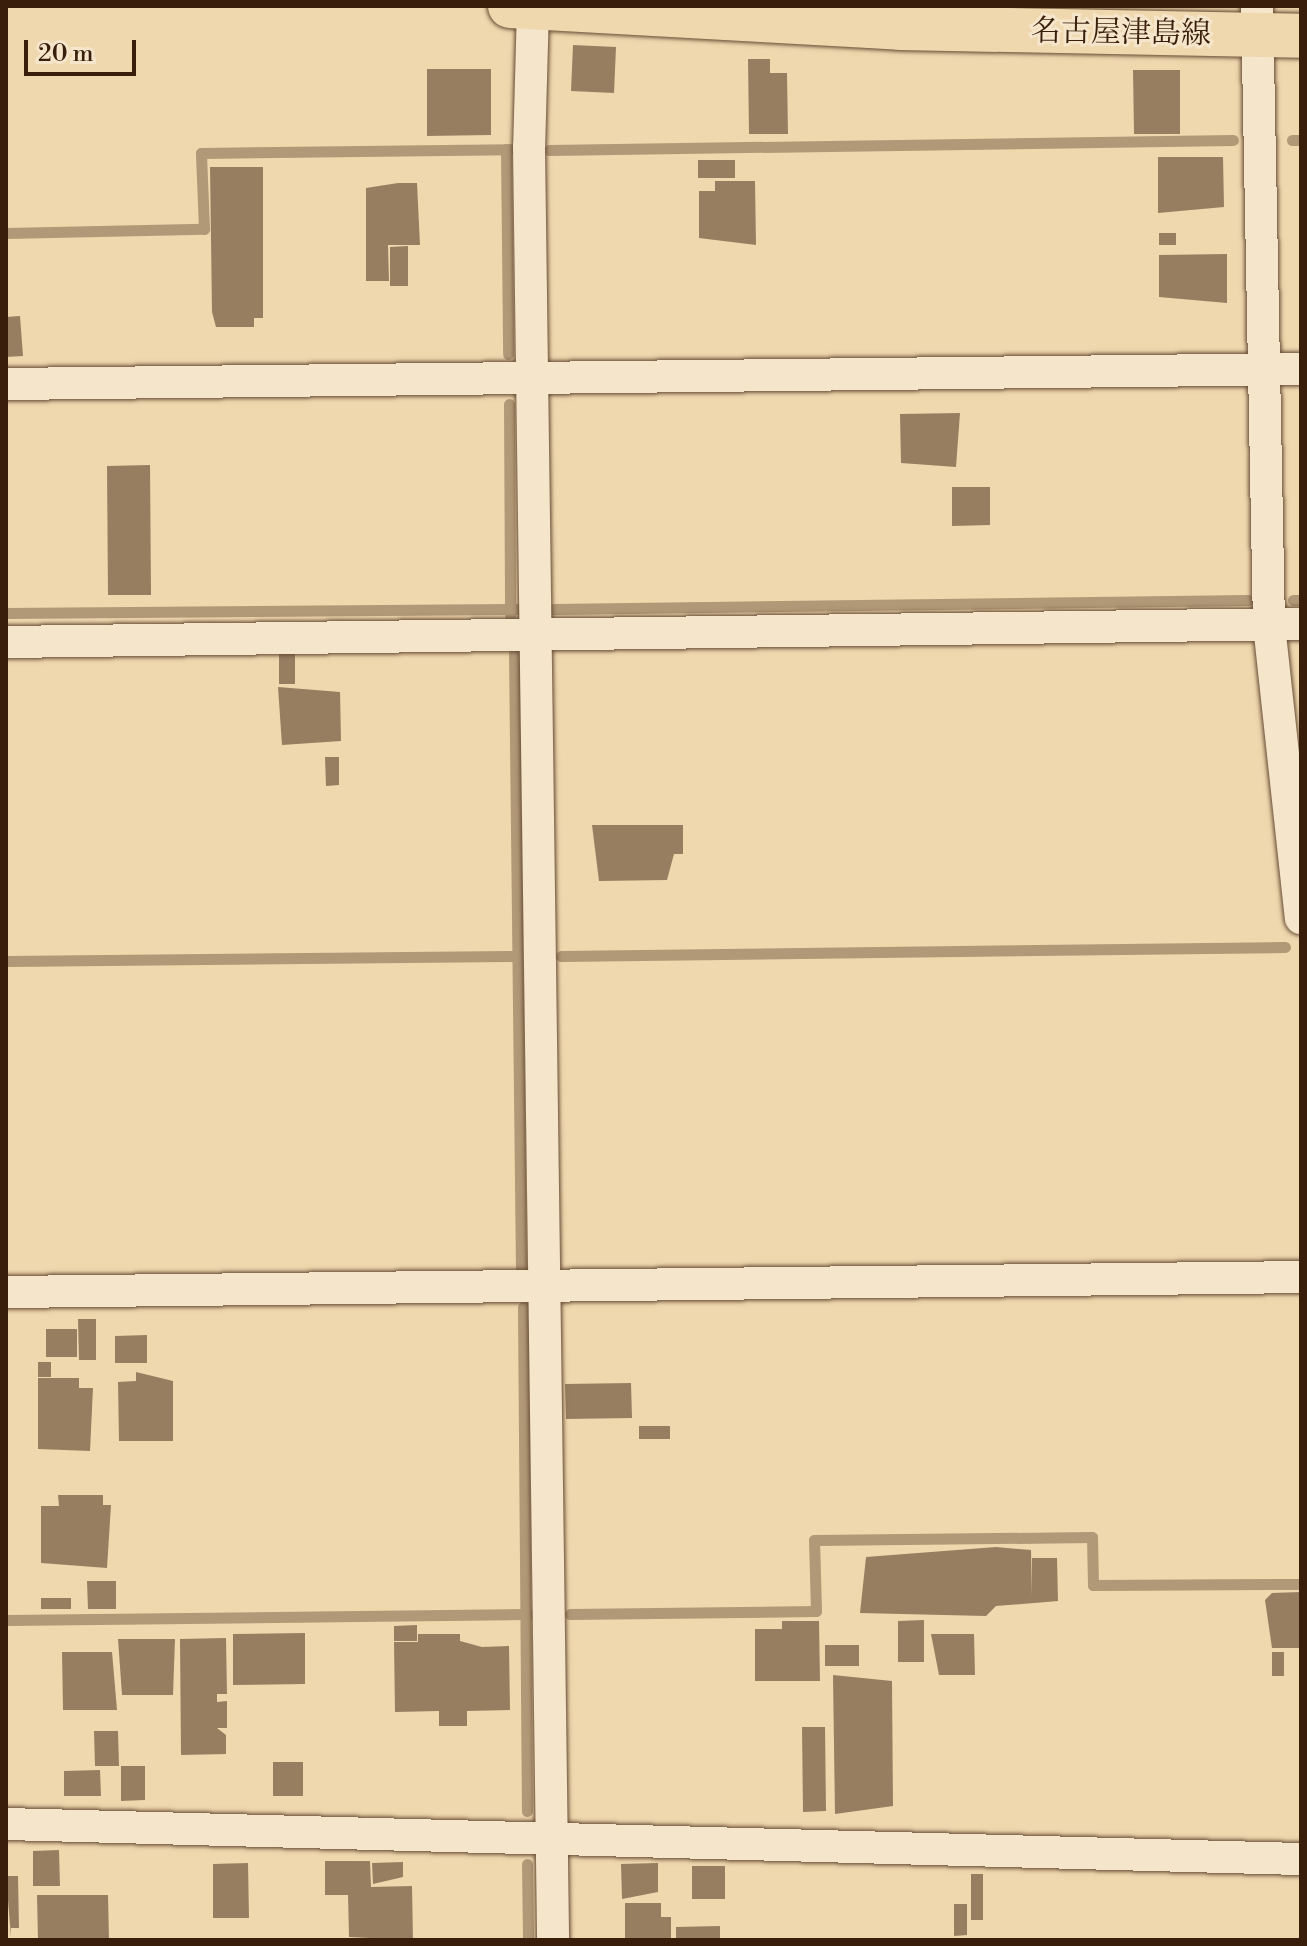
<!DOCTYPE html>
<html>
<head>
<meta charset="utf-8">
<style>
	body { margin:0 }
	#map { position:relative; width:1307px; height:1946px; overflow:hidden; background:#efd7ae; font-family:"Libre Bodoni","Noto Serif JP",serif }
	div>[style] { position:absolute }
	.stream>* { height:11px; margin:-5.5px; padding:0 5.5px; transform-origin:5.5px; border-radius:5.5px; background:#b19877 }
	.building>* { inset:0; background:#987e60 }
	.roads { filter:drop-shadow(0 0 2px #664c34) drop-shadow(0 0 2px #664c34) }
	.minor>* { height:32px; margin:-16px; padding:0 16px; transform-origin:16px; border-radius:16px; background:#f5e5ca }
	.primary>* { height:44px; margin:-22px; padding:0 22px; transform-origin:22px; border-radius:22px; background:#efd7ae }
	span { translate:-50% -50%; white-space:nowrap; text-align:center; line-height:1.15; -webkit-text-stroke:6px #f5e5ca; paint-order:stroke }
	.street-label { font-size:30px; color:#391e0c }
	.frame { position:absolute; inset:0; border:8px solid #391e0c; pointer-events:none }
	.scale { position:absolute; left:24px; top:40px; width:112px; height:36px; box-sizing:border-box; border:4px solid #391e0c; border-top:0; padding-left:10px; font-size:24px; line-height:28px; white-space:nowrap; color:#391e0c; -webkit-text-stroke:6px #f5e5ca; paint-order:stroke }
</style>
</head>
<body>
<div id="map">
	<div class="stream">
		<div style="left:1292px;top:140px;width:9px"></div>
		<div style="left:506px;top:149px;width:205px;rotate:89.4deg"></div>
		<div style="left:549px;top:150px;width:684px;rotate:-0.84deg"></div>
		<div style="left:6px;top:233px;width:198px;rotate:-1.2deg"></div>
		<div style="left:204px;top:229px;width:76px;rotate:-92.3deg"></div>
		<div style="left:201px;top:153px;width:310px;rotate:-0.7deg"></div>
		<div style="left:509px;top:404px;width:211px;rotate:89.7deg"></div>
		<div style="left:1293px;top:600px;width:8px"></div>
		<div style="left:554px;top:609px;width:694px;rotate:-0.74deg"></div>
		<div style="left:6px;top:613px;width:513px;rotate:-0.45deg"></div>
		<div style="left:514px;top:653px;width:615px;rotate:89.35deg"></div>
		<div style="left:561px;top:956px;width:724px;rotate:-0.71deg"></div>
		<div style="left:6px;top:961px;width:511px;rotate:-0.56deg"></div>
		<div style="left:523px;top:1307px;width:504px;rotate:89.55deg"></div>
		<div style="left:570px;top:1614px;width:246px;rotate:-0.7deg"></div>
		<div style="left:816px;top:1611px;width:71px;rotate:-91.6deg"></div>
		<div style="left:814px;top:1540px;width:278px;rotate:-0.6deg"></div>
		<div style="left:1092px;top:1537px;width:48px;rotate:88.8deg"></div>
		<div style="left:1093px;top:1585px;width:208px;rotate:-0.3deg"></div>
		<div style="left:6px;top:1620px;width:523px;rotate:-0.66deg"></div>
		<div style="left:527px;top:1864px;width:76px;rotate:89.2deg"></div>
	</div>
	<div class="building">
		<div style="clip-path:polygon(573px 45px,616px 47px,614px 93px,571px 91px)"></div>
		<div style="clip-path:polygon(748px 59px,770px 59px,770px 73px,787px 73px,788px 134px,749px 134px)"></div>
		<div style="clip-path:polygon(427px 69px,491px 69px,491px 135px,427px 136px)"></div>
		<div style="clip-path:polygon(1133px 70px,1180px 70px,1180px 134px,1134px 134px)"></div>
		<div style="clip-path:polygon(1158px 157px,1223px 157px,1224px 207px,1158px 213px)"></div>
		<div style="clip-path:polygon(698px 160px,735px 160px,735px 178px,698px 178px)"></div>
		<div style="clip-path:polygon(210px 167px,263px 167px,263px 318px,254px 318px,254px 327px,216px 327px,212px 312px)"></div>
		<div style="clip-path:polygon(715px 181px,755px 181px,756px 245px,699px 238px,699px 191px,715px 191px)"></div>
		<div style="clip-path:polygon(398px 183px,417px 183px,420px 245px,388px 245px,389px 281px,366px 281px,366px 188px)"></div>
		<div style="clip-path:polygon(1159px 233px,1176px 233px,1176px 245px,1159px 245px)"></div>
		<div style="clip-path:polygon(408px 246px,408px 286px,390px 286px,390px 247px)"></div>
		<div style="clip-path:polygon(1227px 254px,1227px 303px,1159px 297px,1159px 255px)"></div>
		<div style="clip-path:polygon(20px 316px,23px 356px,6px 357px,6px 317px)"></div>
		<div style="clip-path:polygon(960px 413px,956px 467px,901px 463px,900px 414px)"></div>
		<div style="clip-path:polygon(150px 465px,151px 595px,108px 595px,107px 466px)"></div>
		<div style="clip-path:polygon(952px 487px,990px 487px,990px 525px,952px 526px)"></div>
		<div style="clip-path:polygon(279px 652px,295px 652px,295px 684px,279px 684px)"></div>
		<div style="clip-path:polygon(278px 687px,340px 692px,341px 741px,282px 745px)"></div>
		<div style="clip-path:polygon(325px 757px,339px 757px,339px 785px,326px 786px)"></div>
		<div style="clip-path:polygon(592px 825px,683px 825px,683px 854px,674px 854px,667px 880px,599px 881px)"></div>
		<div style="clip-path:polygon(78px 1319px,96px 1319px,96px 1360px,79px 1360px)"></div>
		<div style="clip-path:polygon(46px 1329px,77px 1329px,77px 1357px,46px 1357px)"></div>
		<div style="clip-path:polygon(147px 1335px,147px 1363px,115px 1363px,115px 1336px)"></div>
		<div style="clip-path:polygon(38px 1362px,51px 1362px,51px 1377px,38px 1377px)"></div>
		<div style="clip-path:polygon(136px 1372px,173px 1381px,173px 1441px,119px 1441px,118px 1382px,136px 1381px)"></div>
		<div style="clip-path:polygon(38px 1378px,79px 1378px,79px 1388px,93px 1388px,90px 1451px,38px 1449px)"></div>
		<div style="clip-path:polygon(631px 1383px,632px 1418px,566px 1419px,565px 1384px)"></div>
		<div style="clip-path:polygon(639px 1426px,670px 1426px,670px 1439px,639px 1439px)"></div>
		<div style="clip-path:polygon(58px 1495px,103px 1495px,103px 1505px,111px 1505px,107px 1568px,41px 1563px,41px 1506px,59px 1506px)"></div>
		<div style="clip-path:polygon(996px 1547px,1031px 1550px,1032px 1596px,1032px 1558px,1057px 1558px,1058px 1601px,996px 1606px,986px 1616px,860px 1613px,866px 1557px)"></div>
		<div style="clip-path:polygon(87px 1581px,116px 1581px,116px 1609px,88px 1609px)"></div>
		<div style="clip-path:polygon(1301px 1592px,1301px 1648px,1272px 1648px,1265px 1600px,1272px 1593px)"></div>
		<div style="clip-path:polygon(41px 1598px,71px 1598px,71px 1609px,41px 1609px)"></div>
		<div style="clip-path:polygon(924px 1620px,924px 1662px,898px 1662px,898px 1621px)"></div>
		<div style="clip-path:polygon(782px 1621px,819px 1621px,820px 1681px,755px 1681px,755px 1629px,782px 1629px)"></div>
		<div style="clip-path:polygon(417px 1625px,417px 1641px,394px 1641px,394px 1626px)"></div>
		<div style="clip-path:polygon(305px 1633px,305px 1684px,233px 1685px,233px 1634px)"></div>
		<div style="clip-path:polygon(418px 1634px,460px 1634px,460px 1641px,482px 1647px,509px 1646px,510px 1710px,467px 1711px,467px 1726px,439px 1726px,439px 1711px,395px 1712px,394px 1642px,418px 1642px)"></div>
		<div style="clip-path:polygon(931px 1634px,974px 1634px,975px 1675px,939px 1675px)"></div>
		<div style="clip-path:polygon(226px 1638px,227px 1694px,217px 1694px,217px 1702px,227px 1701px,227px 1728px,217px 1728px,226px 1735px,226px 1754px,181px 1755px,180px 1639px)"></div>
		<div style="clip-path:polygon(118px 1639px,175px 1639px,173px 1695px,122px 1695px)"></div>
		<div style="clip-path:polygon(825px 1645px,859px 1645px,859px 1666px,825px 1666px)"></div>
		<div style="clip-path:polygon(62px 1652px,112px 1652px,117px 1710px,63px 1710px)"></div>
		<div style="clip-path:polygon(1272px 1652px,1284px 1652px,1284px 1676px,1272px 1676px)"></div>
		<div style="clip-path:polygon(833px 1675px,892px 1681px,893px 1806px,835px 1814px)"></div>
		<div style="clip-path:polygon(802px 1727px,825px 1727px,826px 1811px,803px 1812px)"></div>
		<div style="clip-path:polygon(94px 1731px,118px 1731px,119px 1766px,95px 1766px)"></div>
		<div style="clip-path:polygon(273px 1762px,303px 1762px,303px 1796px,273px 1796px)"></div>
		<div style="clip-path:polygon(121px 1766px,145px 1766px,145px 1800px,121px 1801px)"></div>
		<div style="clip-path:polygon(100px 1770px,101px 1796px,64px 1796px,64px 1771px)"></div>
		<div style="clip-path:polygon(59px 1850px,60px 1886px,33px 1886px,33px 1851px)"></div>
		<div style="clip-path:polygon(325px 1861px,370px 1861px,371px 1887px,412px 1886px,413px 1940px,349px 1937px,348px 1895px,325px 1895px)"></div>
		<div style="clip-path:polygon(403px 1862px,403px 1877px,373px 1884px,372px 1863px)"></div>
		<div style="clip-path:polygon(248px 1863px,249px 1918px,213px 1918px,213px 1864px)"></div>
		<div style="clip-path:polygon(658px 1863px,658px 1892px,622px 1899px,621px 1864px)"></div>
		<div style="clip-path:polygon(692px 1866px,725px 1866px,725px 1899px,692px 1899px)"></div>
		<div style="clip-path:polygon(971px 1874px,983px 1874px,983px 1920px,971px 1920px)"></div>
		<div style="clip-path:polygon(6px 1876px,18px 1876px,19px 1928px,11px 1928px,11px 1937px)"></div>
		<div style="clip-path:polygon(37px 1895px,108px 1895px,109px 1940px,38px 1940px)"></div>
		<div style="clip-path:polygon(625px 1903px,661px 1903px,661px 1917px,671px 1917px,671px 1940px,625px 1940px)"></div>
		<div style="clip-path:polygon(954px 1904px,967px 1904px,967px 1935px,954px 1936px)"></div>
		<div style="clip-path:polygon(720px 1926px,720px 1940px,676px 1940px,676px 1927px)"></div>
	</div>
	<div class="roads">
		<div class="minor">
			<div style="left:1257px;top:6px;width:619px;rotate:88.89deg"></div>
			<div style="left:1269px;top:625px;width:295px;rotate:83.8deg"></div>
			<div style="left:533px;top:8px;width:139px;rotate:91.6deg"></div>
			<div style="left:529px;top:147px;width:1793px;rotate:89.23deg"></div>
			<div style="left:6px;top:384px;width:1295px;rotate:-0.66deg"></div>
			<div style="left:6px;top:642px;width:1295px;rotate:-0.8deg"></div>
			<div style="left:6px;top:1292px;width:1295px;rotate:-0.66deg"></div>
			<div style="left:6px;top:1824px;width:1295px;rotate:1.55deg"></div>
		</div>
		<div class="primary">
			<div style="left:510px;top:6px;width:391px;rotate:3.2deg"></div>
			<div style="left:900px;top:28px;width:401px;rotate:1.1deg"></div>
		</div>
	</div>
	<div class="street-label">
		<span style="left:1121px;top:33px;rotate:1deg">名古屋津島線</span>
	</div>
	<div class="frame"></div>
	<div class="scale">20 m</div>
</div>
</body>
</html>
